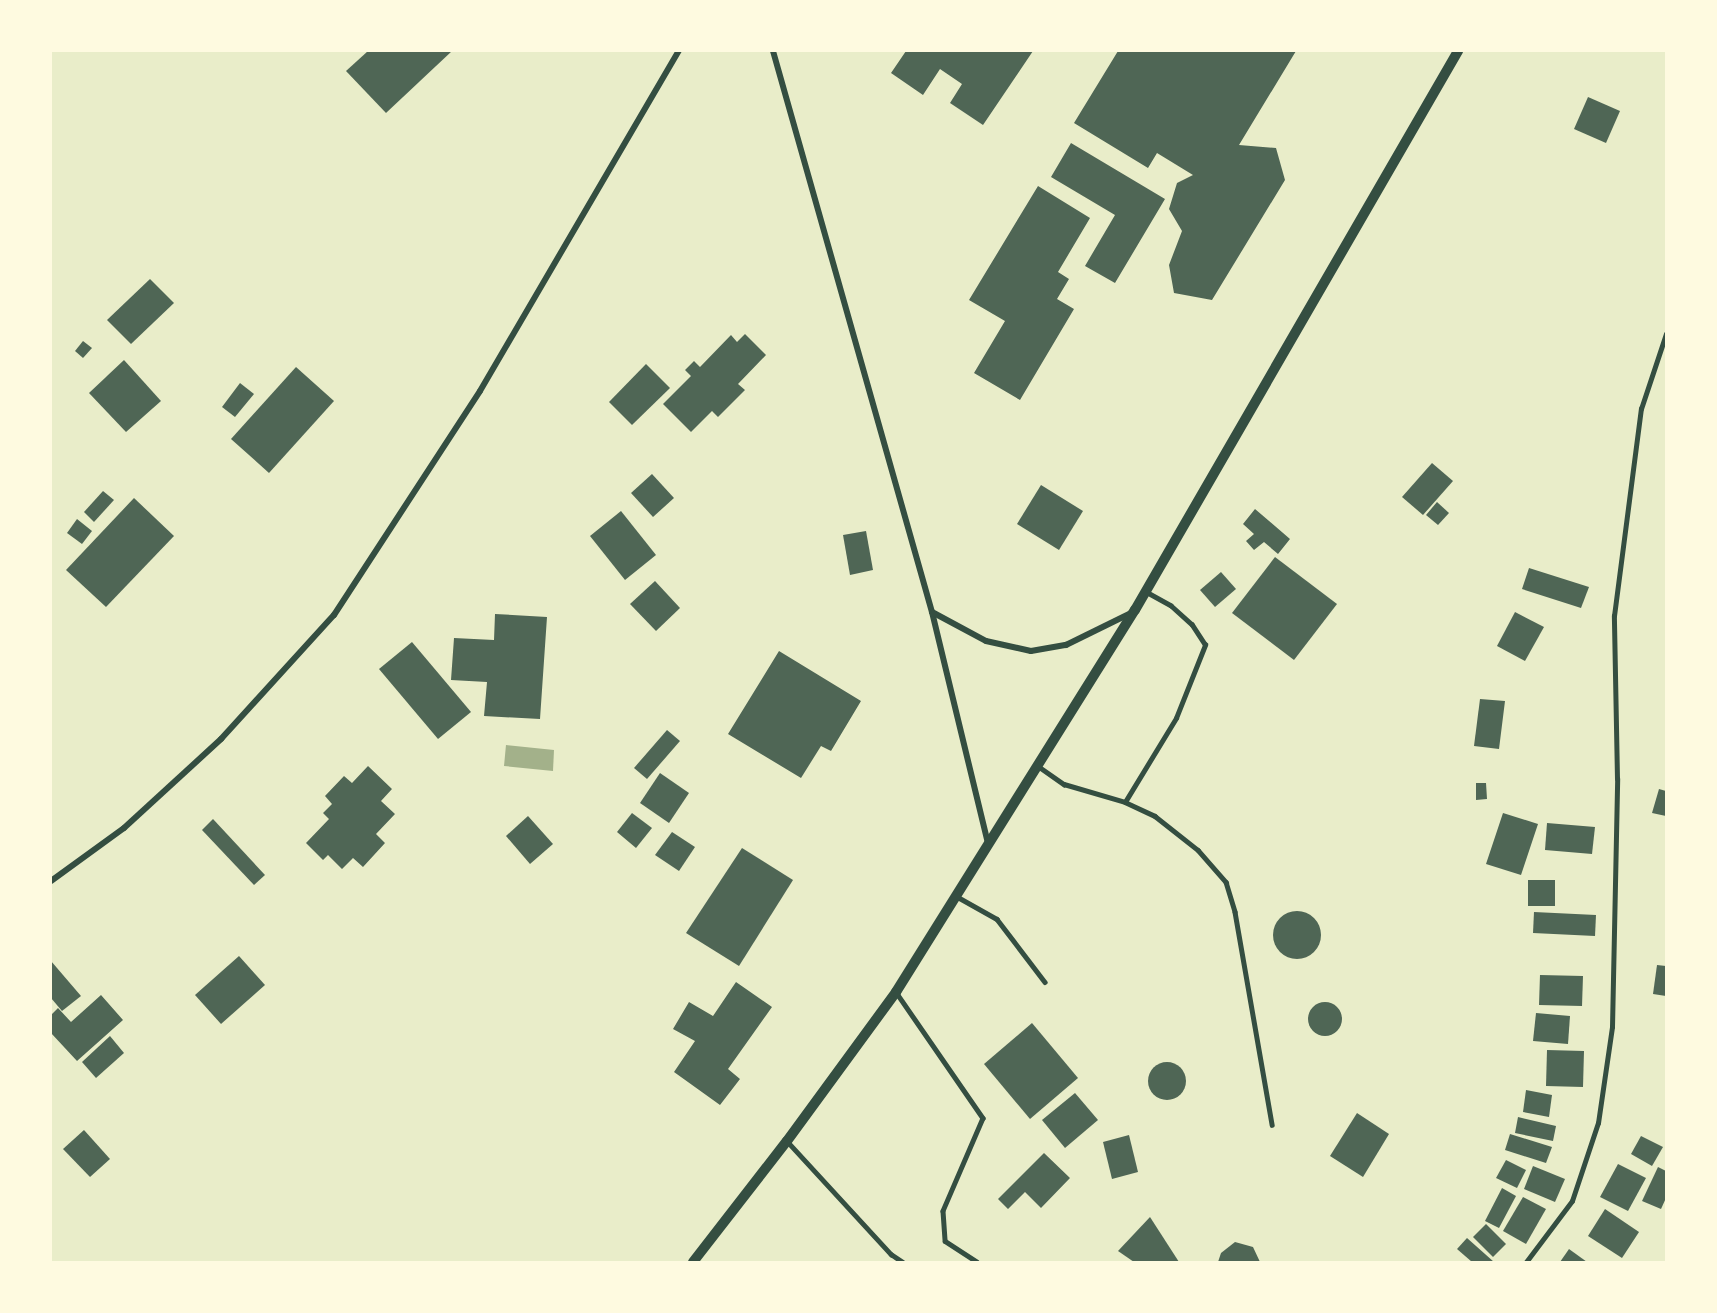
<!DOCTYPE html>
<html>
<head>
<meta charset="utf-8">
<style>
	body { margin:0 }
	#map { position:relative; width:1717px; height:1313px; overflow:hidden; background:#e9edc9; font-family:"Golos Text",sans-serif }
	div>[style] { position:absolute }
	.water>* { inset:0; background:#a3b18a }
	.building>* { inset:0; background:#4f6655 }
	.round { border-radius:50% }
	.service>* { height:4.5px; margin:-2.25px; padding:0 2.25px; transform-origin:2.25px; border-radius:2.25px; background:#344e41 }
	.minor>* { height:6px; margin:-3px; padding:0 3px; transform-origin:3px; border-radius:3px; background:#344e41 }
	.tertiary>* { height:10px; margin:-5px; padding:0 5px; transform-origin:5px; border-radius:5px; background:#344e41 }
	span { translate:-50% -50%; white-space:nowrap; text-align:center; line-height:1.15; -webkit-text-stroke:4.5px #fefae0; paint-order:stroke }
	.frame { position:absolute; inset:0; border:52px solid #fefae0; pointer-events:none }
</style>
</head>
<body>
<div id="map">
	<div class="water">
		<div style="clip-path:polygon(506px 745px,554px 750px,553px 771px,504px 766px)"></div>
	</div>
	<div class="building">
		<div style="clip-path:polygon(368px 51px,452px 51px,386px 113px,346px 71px)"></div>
		<div style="clip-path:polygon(906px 51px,1033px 51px,983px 125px,950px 103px,962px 84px,940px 69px,923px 95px,891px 73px)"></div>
		<div style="clip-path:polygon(1118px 51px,1296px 51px,1239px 145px,1276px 148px,1285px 180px,1212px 300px,1174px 293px,1169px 265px,1182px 231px,1169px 209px,1177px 183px,1193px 175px,1157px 153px,1148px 168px,1074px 123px)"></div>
		<div style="clip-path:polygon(1588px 97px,1620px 111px,1606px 143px,1574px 129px)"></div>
		<div style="clip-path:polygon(1071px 143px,1165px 199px,1115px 283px,1085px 266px,1115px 215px,1051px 177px)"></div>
		<div style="clip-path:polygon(1038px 186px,1090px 218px,1058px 272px,1069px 279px,1057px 299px,1074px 309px,1020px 400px,974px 373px,1005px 321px,969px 300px)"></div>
		<div style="clip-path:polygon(150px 279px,174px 303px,131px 344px,107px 320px)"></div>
		<div style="clip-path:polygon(745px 334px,766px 355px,738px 384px,745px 390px,718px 417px,712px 411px,691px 432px,663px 404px,691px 376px,685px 370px,694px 361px,700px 367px,731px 335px,737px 342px)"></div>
		<div style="clip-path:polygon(83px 341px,92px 348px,83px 358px,75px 351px)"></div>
		<div style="clip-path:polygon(124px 360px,161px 401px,126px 432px,89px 393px)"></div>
		<div style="clip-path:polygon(646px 364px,670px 388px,632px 425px,609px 402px)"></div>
		<div style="clip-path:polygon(296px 367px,334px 401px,269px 473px,231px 439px)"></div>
		<div style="clip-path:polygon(240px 383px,254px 394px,235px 417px,222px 407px)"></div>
		<div style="clip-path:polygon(1432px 463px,1453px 481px,1423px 515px,1402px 497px)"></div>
		<div style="clip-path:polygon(652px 474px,674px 498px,653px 517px,631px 493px)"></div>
		<div style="clip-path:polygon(1041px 485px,1083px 511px,1059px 550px,1017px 524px)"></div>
		<div style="clip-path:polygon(103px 491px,114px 500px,94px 522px,84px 512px)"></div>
		<div style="clip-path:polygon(134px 498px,174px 536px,106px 607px,66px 570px)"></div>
		<div style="clip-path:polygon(1437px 502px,1449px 513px,1438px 525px,1426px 515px)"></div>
		<div style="clip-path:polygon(1255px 509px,1290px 539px,1278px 554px,1264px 542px,1254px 550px,1246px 541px,1254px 534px,1243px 524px)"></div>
		<div style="clip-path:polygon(621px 511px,656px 555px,625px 580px,590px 536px)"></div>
		<div style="clip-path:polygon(77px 519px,92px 531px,82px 544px,67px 533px)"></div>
		<div style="clip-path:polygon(866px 531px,873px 570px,850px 575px,843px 535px)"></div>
		<div style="clip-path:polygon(1275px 557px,1337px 604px,1294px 660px,1232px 613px)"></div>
		<div style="clip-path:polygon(1529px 568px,1589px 587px,1581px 608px,1522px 589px)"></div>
		<div style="clip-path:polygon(1221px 572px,1236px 589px,1215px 607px,1200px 590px)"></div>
		<div style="clip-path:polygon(655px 581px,680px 608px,656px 631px,630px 604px)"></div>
		<div style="clip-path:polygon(1515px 612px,1544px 627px,1525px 661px,1497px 646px)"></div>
		<div style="clip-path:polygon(495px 614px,547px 617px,540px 719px,484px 716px,487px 682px,451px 680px,454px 638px,494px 640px)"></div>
		<div style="clip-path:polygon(412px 642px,471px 712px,438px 739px,379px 669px)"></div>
		<div style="clip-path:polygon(779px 651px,861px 701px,831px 751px,821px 746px,801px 778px,728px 734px)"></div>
		<div style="clip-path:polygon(1480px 699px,1505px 701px,1499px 749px,1474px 746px)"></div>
		<div style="clip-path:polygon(667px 730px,680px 741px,647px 779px,634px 768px)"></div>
		<div style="clip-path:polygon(368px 766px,392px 789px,381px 801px,395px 814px,376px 834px,385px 843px,363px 867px,353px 858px,342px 869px,328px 855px,323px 860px,306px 843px,329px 819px,323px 813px,332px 804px,325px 796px,344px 776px,352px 783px)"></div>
		<div style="clip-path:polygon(660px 773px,689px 793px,669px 823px,640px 803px)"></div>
		<div style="clip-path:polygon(1476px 783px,1486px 783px,1487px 799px,1476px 800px)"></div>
		<div style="clip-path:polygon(1659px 789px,1666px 791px,1666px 816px,1652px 813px)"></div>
		<div style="clip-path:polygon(632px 813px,652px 828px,636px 848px,617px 832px)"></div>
		<div style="clip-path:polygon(1503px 813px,1538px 824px,1521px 875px,1486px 864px)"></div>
		<div style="clip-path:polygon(528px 816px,553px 844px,530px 864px,506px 836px)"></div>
		<div style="clip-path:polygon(213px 819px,265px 875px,254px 885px,202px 830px)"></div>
		<div style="clip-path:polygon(1547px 823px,1595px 827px,1592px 854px,1545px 850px)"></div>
		<div style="clip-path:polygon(672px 832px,695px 847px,679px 871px,655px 855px)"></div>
		<div style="clip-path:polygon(742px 848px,793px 880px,739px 966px,686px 933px)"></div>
		<div style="clip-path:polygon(1528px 880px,1555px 880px,1555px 906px,1528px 906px)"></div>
		<div class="round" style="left:1273px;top:911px;width:48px;height:48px"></div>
		<div style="clip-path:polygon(1534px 912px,1596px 915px,1595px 936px,1533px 933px)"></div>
		<div style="clip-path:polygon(239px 956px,265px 985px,221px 1024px,195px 995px)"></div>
		<div style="clip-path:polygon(51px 961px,81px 996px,62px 1011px,51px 998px)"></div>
		<div style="clip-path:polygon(1657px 965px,1666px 966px,1666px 996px,1653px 994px)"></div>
		<div style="clip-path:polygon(1540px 975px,1583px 976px,1582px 1006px,1539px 1005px)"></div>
		<div style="clip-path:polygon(736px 982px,772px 1007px,728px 1069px,740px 1079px,720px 1105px,674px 1072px,695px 1041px,673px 1029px,689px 1002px,713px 1016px)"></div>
		<div style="clip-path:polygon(101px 995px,123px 1020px,77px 1061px,51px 1033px,51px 1015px,58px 1008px,71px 1022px)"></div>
		<div class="round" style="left:1308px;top:1002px;width:34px;height:34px"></div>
		<div style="clip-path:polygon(1536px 1013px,1570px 1016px,1568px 1044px,1533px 1041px)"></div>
		<div style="clip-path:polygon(1032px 1023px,1078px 1078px,1030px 1119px,984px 1064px)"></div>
		<div style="clip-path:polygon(110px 1036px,124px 1053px,96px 1078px,82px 1062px)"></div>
		<div style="clip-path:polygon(1547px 1050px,1584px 1051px,1583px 1087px,1546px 1086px)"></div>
		<div class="round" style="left:1148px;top:1062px;width:38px;height:38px"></div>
		<div style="clip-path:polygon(1526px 1090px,1552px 1095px,1549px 1117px,1523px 1112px)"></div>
		<div style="clip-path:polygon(1075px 1093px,1098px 1120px,1065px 1148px,1042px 1120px)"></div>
		<div style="clip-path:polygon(1357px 1113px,1389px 1134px,1363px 1177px,1330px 1156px)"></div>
		<div style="clip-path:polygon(1518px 1117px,1556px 1126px,1553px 1141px,1515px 1133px)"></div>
		<div style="clip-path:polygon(84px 1130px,110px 1159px,90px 1177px,63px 1149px)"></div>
		<div style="clip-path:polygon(1510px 1134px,1552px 1147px,1546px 1163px,1505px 1150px)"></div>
		<div style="clip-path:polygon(1129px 1135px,1138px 1172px,1112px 1179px,1103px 1142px)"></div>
		<div style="clip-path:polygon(1641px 1136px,1663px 1147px,1652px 1166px,1631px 1154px)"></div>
		<div style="clip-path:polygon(1044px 1153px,1070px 1178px,1041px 1208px,1025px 1192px,1008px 1209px,998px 1199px)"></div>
		<div style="clip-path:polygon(1506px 1160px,1526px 1170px,1517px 1188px,1496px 1178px)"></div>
		<div style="clip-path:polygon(1618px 1164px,1646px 1178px,1628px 1211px,1600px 1197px)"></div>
		<div style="clip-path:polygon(1533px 1166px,1565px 1179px,1555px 1202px,1524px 1189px)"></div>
		<div style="clip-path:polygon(1658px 1167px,1666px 1171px,1666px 1198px,1661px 1209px,1642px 1201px)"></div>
		<div style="clip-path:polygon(1502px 1188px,1516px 1196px,1499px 1228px,1485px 1221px)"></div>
		<div style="clip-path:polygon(1523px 1197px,1546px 1209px,1526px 1244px,1503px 1231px)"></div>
		<div style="clip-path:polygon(1605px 1209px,1639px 1232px,1622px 1258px,1588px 1236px)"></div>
		<div style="clip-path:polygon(1150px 1217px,1179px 1262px,1134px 1262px,1118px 1251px)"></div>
		<div style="clip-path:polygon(1486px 1224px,1506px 1244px,1493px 1257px,1473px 1237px)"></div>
		<div style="clip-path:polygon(1467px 1238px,1494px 1262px,1472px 1262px,1457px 1249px)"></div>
		<div style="clip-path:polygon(1235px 1242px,1253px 1247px,1260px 1262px,1218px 1262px,1221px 1253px)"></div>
		<div style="clip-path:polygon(1569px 1249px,1587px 1262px,1560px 1262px)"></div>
	</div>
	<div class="service">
		<div style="left:1038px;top:766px;width:32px;rotate:35deg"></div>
		<div style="left:1064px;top:784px;width:64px;rotate:16.4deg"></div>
		<div style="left:1125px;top:802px;width:33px;rotate:25deg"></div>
		<div style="left:1155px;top:816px;width:55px;rotate:38.3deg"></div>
		<div style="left:1198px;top:850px;width:43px;rotate:48.8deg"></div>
		<div style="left:1226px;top:882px;width:31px;rotate:73deg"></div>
		<div style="left:1235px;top:912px;width:216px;rotate:80.1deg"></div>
		<div style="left:1125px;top:802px;width:98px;rotate:-58.7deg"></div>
		<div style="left:1176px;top:718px;width:79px;rotate:-68.3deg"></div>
		<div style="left:1205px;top:645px;width:24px;rotate:-123deg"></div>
		<div style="left:1192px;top:625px;width:28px;rotate:-138deg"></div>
		<div style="left:1171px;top:606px;width:29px;rotate:-151deg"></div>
		<div style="left:956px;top:896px;width:47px;rotate:29.3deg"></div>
		<div style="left:997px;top:919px;width:79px;rotate:52.7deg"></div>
		<div style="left:896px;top:992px;width:153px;rotate:55.4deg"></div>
		<div style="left:983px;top:1118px;width:101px;rotate:113.3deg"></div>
		<div style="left:943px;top:1211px;width:30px;rotate:86deg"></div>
		<div style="left:945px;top:1241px;width:38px;rotate:33deg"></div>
		<div style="left:787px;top:1141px;width:154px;rotate:47.4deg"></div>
		<div style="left:891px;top:1254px;width:14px;rotate:34deg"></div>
		<div style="left:1526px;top:1262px;width:76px;rotate:-53deg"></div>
		<div style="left:1572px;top:1201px;width:82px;rotate:-71.6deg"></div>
		<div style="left:1598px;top:1123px;width:97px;rotate:-81.7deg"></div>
		<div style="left:1612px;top:1027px;width:248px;rotate:-88.8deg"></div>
		<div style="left:1617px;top:779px;width:163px;rotate:-91.1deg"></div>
		<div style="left:1614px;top:616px;width:209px;rotate:-82.6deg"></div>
		<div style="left:1641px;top:409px;width:79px;rotate:-71.6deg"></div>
	</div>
	<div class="minor">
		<div style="left:773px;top:51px;width:583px;rotate:74.18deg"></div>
		<div style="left:932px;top:612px;width:239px;rotate:76.4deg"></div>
		<div style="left:932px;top:612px;width:61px;rotate:28.2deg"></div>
		<div style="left:986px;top:641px;width:46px;rotate:12.5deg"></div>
		<div style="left:1031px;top:651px;width:36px;rotate:-10deg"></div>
		<div style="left:1066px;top:645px;width:72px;rotate:-26.2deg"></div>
		<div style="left:51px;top:881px;width:90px;rotate:-36deg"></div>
		<div style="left:124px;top:828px;width:132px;rotate:-42.5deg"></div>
		<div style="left:221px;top:739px;width:168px;rotate:-47.7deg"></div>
		<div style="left:334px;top:615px;width:267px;rotate:-56.9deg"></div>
		<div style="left:480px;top:391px;width:394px;rotate:-59.7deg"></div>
	</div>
	<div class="tertiary">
		<div style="left:693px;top:1262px;width:153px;rotate:-52.2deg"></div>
		<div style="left:787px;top:1141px;width:185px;rotate:-53.8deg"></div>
		<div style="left:896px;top:992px;width:451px;rotate:-58deg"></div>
		<div style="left:1135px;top:610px;width:646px;rotate:-59.98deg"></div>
	</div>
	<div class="frame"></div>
</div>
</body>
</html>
